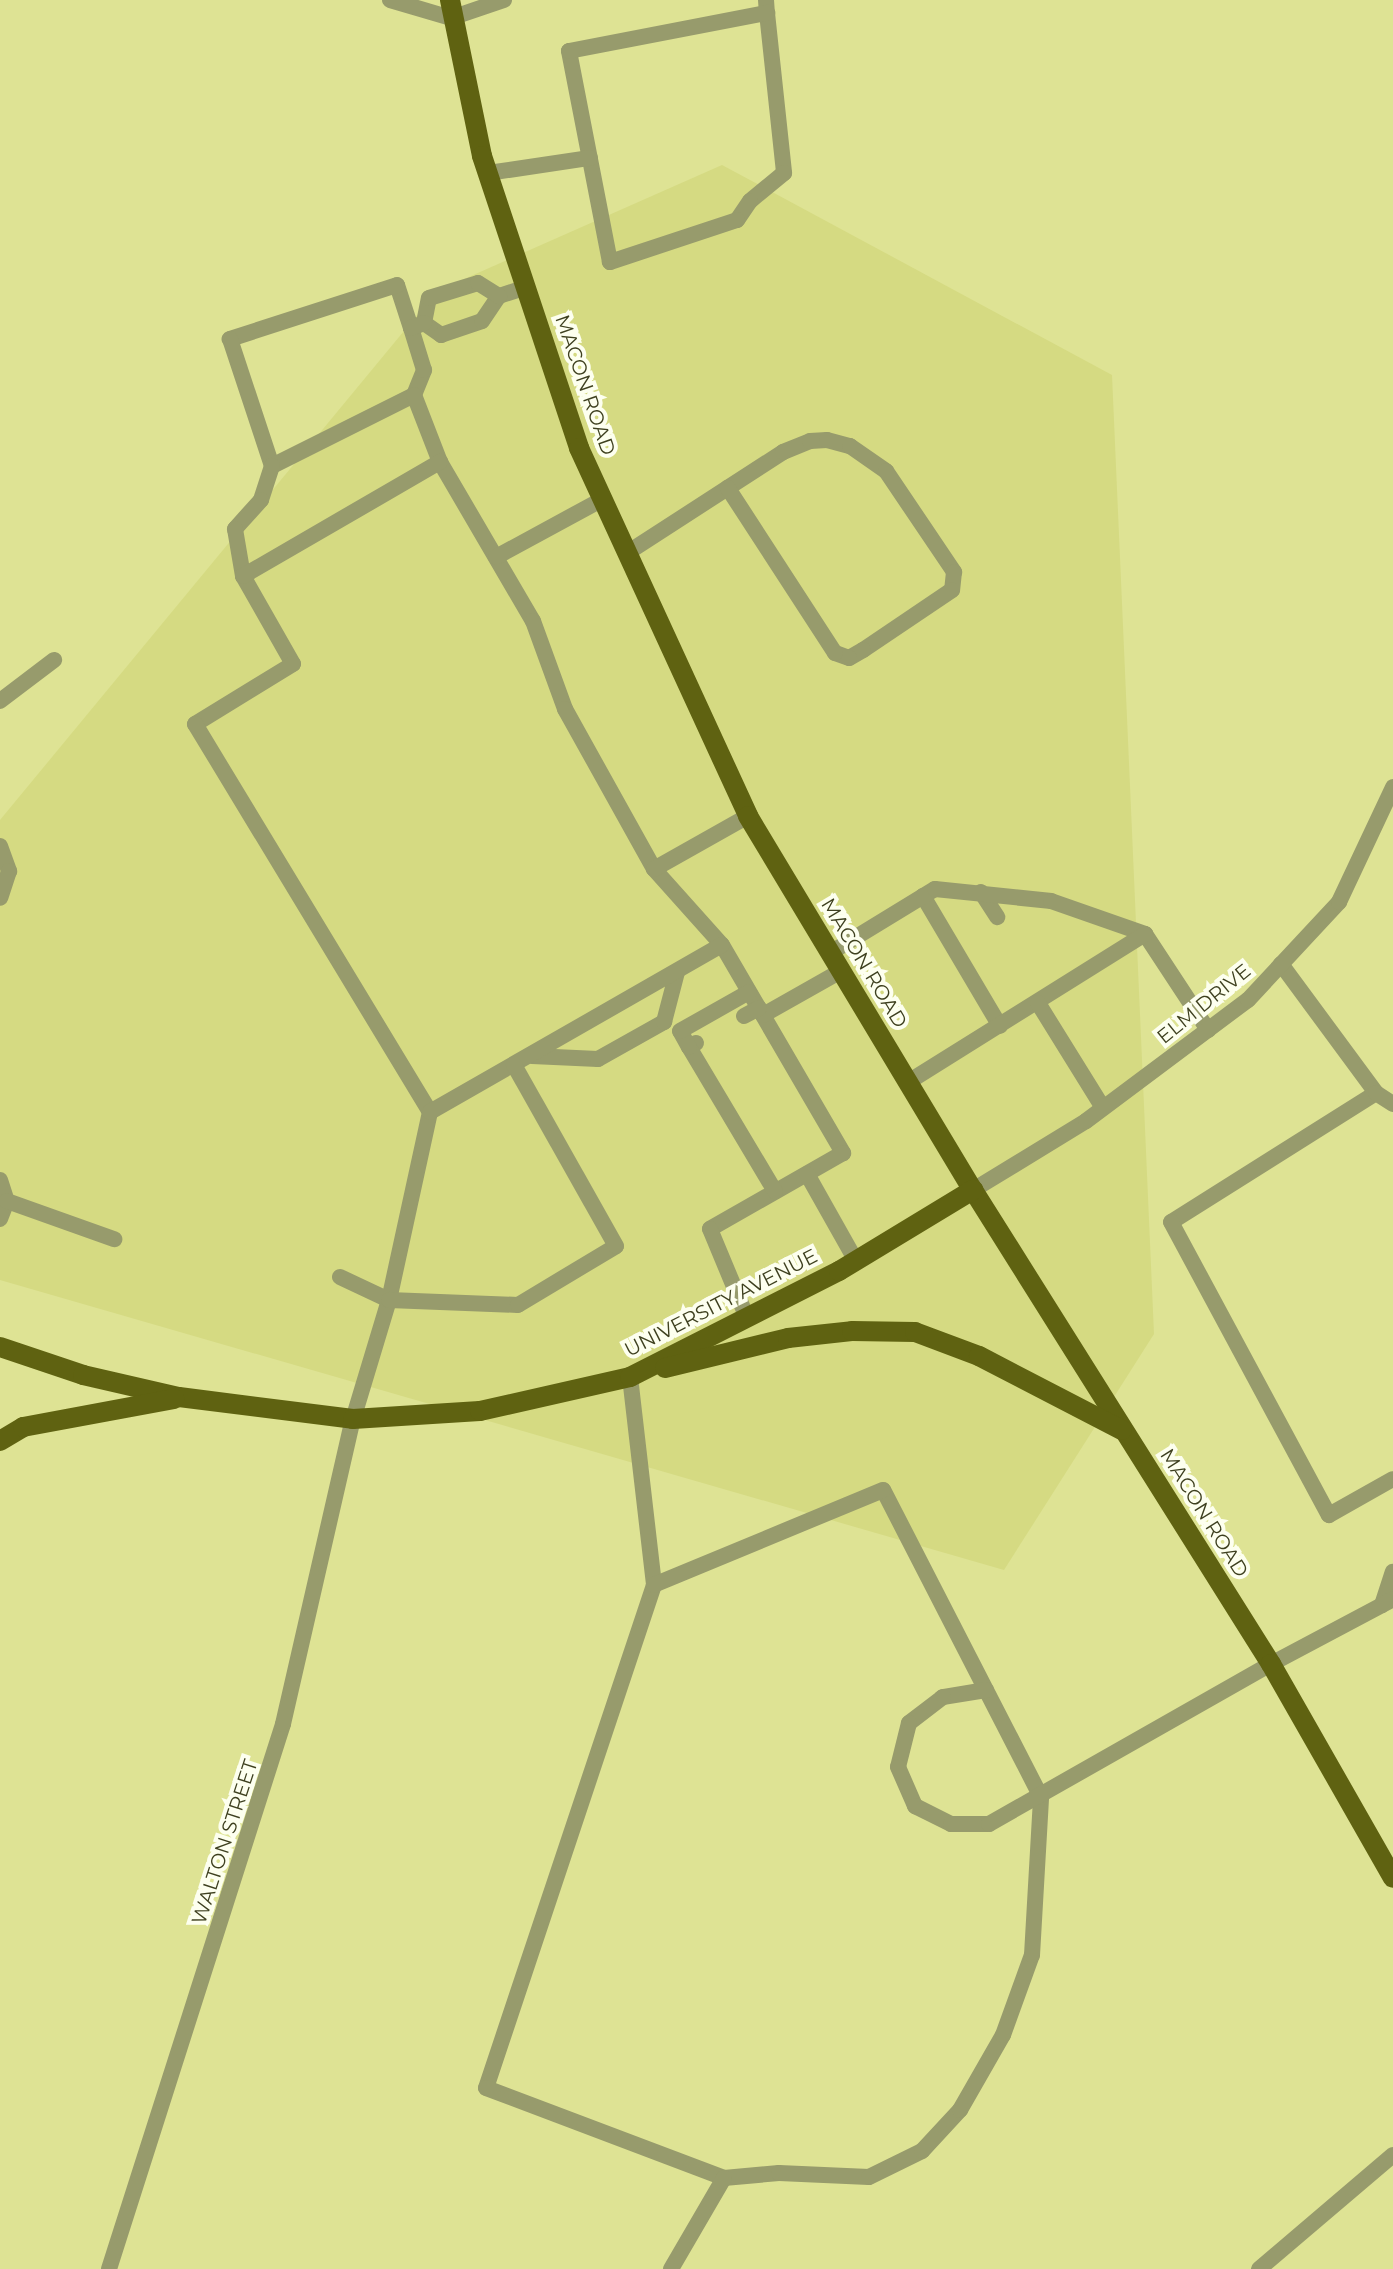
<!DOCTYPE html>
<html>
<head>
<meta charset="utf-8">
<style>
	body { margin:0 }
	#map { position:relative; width:1393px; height:2269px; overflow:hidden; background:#dee394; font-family:Montserrat,sans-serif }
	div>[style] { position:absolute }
	.built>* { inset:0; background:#d5da82 }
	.service>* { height:16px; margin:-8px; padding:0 8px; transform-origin:8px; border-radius:8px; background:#979b6c }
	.minor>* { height:16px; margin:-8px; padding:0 8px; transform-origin:8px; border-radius:8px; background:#979b6c }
	.primary>* { height:20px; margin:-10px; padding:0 10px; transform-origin:10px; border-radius:10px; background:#5f6211 }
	span { translate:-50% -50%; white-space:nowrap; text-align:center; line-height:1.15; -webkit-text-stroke:8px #fdffef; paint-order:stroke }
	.street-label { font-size:20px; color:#3e401f }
</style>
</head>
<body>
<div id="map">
	<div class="built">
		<div style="clip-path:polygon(722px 165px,1112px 375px,1154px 1334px,1004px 1570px,0 1280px,0 820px,437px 291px)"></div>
	</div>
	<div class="service">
		<div style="left:766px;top:0;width:13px;rotate:86deg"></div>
		<div style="left:767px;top:13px;width:161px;rotate:83.9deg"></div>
		<div style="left:784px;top:173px;width:44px;rotate:140.5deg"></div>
		<div style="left:750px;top:201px;width:23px;rotate:124deg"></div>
		<div style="left:737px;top:220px;width:134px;rotate:161.7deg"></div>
		<div style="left:610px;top:262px;width:215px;rotate:-101deg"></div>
		<div style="left:569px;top:51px;width:202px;rotate:-10.9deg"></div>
		<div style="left:488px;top:173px;width:103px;rotate:-8.4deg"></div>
		<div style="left:424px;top:323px;width:21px;rotate:35deg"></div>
		<div style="left:441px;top:335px;width:43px;rotate:-18.9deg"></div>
		<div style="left:482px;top:321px;width:30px;rotate:-56deg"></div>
		<div style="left:499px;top:296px;width:28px;rotate:-18deg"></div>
		<div style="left:424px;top:323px;width:25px;rotate:-79deg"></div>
		<div style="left:429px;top:298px;width:51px;rotate:-17deg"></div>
		<div style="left:478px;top:283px;width:25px;rotate:32deg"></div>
		<div style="left:411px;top:328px;width:45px;rotate:-108deg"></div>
		<div style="left:397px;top:285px;width:176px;rotate:162.1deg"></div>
		<div style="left:230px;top:339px;width:134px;rotate:71.7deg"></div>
		<div style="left:272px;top:466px;width:159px;rotate:-26.6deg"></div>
		<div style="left:414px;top:395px;width:27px;rotate:-68deg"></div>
		<div style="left:424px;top:370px;width:44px;rotate:-107.2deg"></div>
		<div style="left:411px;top:328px;width:14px;rotate:-21deg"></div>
		<div style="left:414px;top:395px;width:72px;rotate:68.8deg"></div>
		<div style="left:440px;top:462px;width:184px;rotate:59.7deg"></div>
		<div style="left:533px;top:621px;width:94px;rotate:70deg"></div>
		<div style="left:565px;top:709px;width:183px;rotate:60.9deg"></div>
		<div style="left:654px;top:869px;width:102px;rotate:48.2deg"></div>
		<div style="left:722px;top:945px;width:241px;rotate:59.8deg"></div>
		<div style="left:843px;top:1153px;width:153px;rotate:150.3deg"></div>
		<div style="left:710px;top:1229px;width:96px;rotate:67.4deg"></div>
		<div style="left:272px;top:466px;width:36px;rotate:108deg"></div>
		<div style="left:261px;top:500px;width:39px;rotate:132deg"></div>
		<div style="left:235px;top:529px;width:48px;rotate:80.3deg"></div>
		<div style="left:243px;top:576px;width:101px;rotate:60.4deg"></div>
		<div style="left:293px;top:664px;width:115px;rotate:148.5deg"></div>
		<div style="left:195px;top:724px;width:454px;rotate:58.8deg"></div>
		<div style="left:430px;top:1112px;width:192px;rotate:102.3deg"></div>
		<div style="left:389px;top:1300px;width:124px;rotate:106.8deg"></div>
		<div style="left:627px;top:553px;width:186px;rotate:-32.9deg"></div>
		<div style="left:783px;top:452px;width:29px;rotate:-22deg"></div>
		<div style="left:810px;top:441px;width:17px;rotate:-3deg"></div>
		<div style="left:827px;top:440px;width:24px;rotate:15deg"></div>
		<div style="left:850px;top:446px;width:44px;rotate:34.8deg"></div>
		<div style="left:886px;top:471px;width:122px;rotate:56deg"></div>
		<div style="left:954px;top:572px;width:18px;rotate:96deg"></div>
		<div style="left:952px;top:590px;width:107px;rotate:146deg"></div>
		<div style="left:863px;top:650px;width:16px;rotate:150deg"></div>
		<div style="left:849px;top:658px;width:15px;rotate:-160deg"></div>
		<div style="left:835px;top:653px;width:197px;rotate:-123deg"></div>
		<div style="left:496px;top:557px;width:119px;rotate:-28.5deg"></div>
		<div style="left:243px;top:576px;width:228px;rotate:-30.1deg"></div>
		<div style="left:0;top:701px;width:68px;rotate:-37.2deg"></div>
		<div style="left:0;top:846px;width:27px;rotate:70deg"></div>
		<div style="left:9px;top:871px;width:28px;rotate:108deg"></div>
		<div style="left:654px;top:869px;width:108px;rotate:-29.4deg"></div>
		<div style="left:981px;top:892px;width:30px;rotate:57deg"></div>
		<div style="left:923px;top:896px;width:151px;rotate:59.4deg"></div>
		<div style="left:1145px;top:934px;width:115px;rotate:56.7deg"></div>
		<div style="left:830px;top:953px;width:123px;rotate:-31.4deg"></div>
		<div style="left:935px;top:889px;width:117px;rotate:5.9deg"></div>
		<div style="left:1051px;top:901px;width:100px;rotate:19.3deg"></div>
		<div style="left:1145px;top:934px;width:279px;rotate:148deg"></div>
		<div style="left:1281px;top:964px;width:160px;rotate:53.6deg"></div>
		<div style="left:1376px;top:1093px;width:242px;rotate:147.8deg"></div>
		<div style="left:1171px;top:1222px;width:333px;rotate:61.7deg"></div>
		<div style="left:1329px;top:1515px;width:73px;rotate:-29.4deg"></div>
		<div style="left:1038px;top:1003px;width:123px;rotate:58.2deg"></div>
		<div style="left:763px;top:1015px;width:90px;rotate:-29.4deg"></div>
		<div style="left:744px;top:1016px;width:17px;rotate:-28deg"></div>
		<div style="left:696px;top:1043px;width:8px;rotate:150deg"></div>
		<div style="left:689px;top:1047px;width:168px;rotate:59.2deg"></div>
		<div style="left:689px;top:1047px;width:18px;rotate:-119deg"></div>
		<div style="left:680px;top:1031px;width:79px;rotate:-29.5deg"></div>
		<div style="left:532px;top:1056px;width:66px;rotate:2.6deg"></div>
		<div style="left:598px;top:1059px;width:76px;rotate:-29.3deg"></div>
		<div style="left:664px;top:1022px;width:52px;rotate:-75.4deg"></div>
		<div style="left:1376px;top:1093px;width:20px;rotate:33deg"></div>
		<div style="left:430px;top:1112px;width:336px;rotate:-29.8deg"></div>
		<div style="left:807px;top:1174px;width:100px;rotate:60.6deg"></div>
		<div style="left:0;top:1180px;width:22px;rotate:72deg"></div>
		<div style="left:0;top:1219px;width:19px;rotate:-69deg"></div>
		<div style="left:7px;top:1201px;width:114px;rotate:19.6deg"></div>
		<div style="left:340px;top:1277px;width:54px;rotate:25.1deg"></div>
		<div style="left:389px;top:1300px;width:129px;rotate:2.2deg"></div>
		<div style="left:518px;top:1305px;width:114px;rotate:-31deg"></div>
		<div style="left:616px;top:1246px;width:208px;rotate:-119.4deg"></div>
		<div style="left:630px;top:1377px;width:209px;rotate:83.4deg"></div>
		<div style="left:654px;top:1585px;width:530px;rotate:108.47deg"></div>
		<div style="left:486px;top:2088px;width:254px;rotate:20.7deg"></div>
		<div style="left:724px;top:2178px;width:55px;rotate:-5.2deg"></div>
		<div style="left:779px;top:2173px;width:90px;rotate:2.5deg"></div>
		<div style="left:869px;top:2177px;width:59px;rotate:-26.1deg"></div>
		<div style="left:922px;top:2151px;width:56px;rotate:-47.2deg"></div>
		<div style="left:960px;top:2110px;width:86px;rotate:-60.2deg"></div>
		<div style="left:1003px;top:2035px;width:85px;rotate:-70.1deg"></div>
		<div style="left:1032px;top:1955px;width:158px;rotate:-86.7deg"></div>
		<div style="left:1041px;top:1797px;width:345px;rotate:-117.2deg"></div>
		<div style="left:883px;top:1490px;width:248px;rotate:157.5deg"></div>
		<div style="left:1382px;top:1605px;width:35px;rotate:-72deg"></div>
		<div style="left:986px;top:1690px;width:44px;rotate:170.8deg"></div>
		<div style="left:943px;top:1697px;width:43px;rotate:142.6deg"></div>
		<div style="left:909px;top:1723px;width:45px;rotate:104deg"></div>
		<div style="left:898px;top:1767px;width:43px;rotate:66.4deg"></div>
		<div style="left:915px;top:1806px;width:40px;rotate:26.6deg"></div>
		<div style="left:951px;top:1824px;width:38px"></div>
		<div style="left:989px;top:1824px;width:324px;rotate:-29.6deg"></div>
		<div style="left:671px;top:2269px;width:105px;rotate:-59.8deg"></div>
	</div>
	<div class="minor">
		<div style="left:390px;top:0;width:64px;rotate:16.4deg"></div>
		<div style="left:451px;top:18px;width:56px;rotate:-18.8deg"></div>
		<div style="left:973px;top:1190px;width:132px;rotate:-31.4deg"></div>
		<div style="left:1086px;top:1121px;width:202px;rotate:-36.8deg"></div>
		<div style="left:1248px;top:1000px;width:134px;rotate:-47.1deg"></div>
		<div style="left:1339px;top:902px;width:127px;rotate:-64.8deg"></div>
		<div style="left:1271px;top:1664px;width:138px;rotate:-28deg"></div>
		<div style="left:109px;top:2269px;width:572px;rotate:-72.29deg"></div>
		<div style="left:283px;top:1724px;width:313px;rotate:-77.1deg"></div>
		<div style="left:1259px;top:2269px;width:176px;rotate:-40.4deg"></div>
	</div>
	<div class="primary">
		<div style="left:450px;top:0;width:159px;rotate:78.4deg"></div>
		<div style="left:482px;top:156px;width:308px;rotate:71.6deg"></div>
		<div style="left:579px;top:448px;width:405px;rotate:65.3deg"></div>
		<div style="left:748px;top:816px;width:436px;rotate:59deg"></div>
		<div style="left:973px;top:1190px;width:560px;rotate:57.84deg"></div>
		<div style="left:1271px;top:1664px;width:246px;rotate:60.3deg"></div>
		<div style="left:0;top:1347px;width:88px;rotate:18.6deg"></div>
		<div style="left:83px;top:1375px;width:98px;rotate:12.9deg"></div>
		<div style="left:179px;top:1397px;width:175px;rotate:7.2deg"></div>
		<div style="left:353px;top:1419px;width:127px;rotate:-3.6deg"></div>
		<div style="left:480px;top:1411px;width:154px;rotate:-12.8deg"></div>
		<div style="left:630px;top:1377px;width:234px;rotate:-26.9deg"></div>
		<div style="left:839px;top:1271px;width:157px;rotate:-31.2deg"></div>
		<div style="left:665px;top:1368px;width:127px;rotate:-13.7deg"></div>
		<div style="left:788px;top:1338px;width:64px;rotate:-6.2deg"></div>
		<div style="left:852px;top:1331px;width:63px;rotate:0.9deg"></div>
		<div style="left:915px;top:1332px;width:68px;rotate:20.6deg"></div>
		<div style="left:979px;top:1356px;width:161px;rotate:27.4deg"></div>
		<div style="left:0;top:1441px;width:27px;rotate:-31deg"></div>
		<div style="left:23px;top:1427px;width:154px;rotate:-10.5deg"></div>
	</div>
	<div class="street-label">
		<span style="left:585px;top:385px;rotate:71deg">MACON ROAD</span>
		<span style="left:864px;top:963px;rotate:59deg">MACON ROAD</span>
		<span style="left:1204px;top:1004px;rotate:-39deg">ELM DRIVE</span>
		<span style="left:721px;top:1303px;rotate:-27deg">UNIVERSITY AVENUE</span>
		<span style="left:1204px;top:1513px;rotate:58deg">MACON ROAD</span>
		<span style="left:225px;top:1842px;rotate:-72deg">WALTON STREET</span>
	</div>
</div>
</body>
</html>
